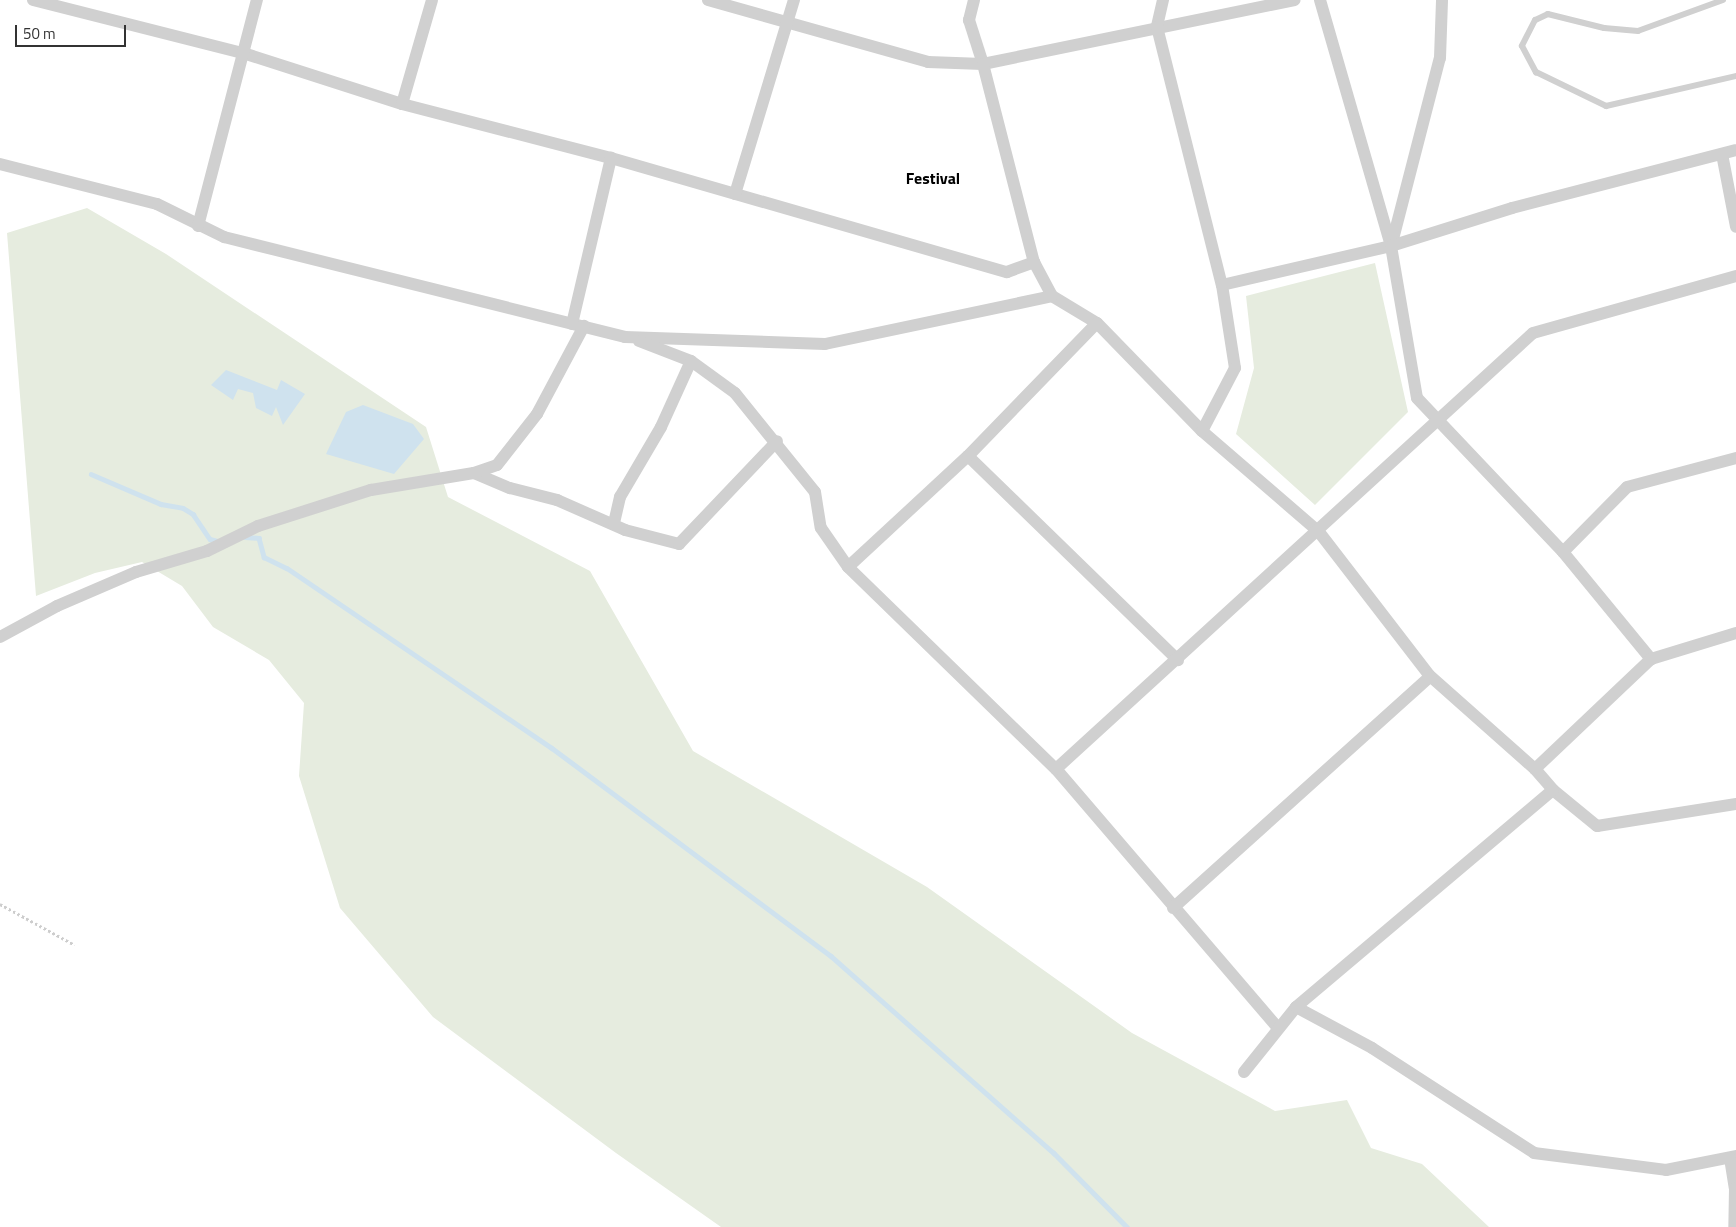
<!DOCTYPE html>
<html>
<head>
<meta charset="utf-8">
<style>
	body { margin:0 }
	#map { position:relative; width:1736px; height:1227px; overflow:hidden; background:#fff; font-family:"Titillium Web",sans-serif }
	div>[style] { position:absolute }
	.green>* { inset:0; background:#e6ecdf }
	.water>* { inset:0; background:#cfe2ee }
	.stream>* { height:4.5px; margin:-2.25px; padding:0 2.25px; transform-origin:2.25px; border-radius:2.25px; background:#cfe2ee }
	.path>* { height:2.5px; margin-top:-1.25px; transform-origin:0; background:repeating-linear-gradient(90deg,#cdcdcd 0 2.5px,transparent 0 5px) }
	.lane>* { height:6px; margin:-3px; padding:0 3px; transform-origin:3px; border-radius:3px; background:#d0d0d0 }
	.street>* { height:12px; margin:-6px; padding:0 6px; transform-origin:6px; border-radius:6px; background:#d0d0d0 }
	span { translate:-50% -50%; white-space:nowrap; text-align:center; line-height:1.15; -webkit-text-stroke:5px #fff; paint-order:stroke }
	.neighbourhood-label { font-size:16px; color:#000; font-weight:700 }
	.scale { position:absolute; left:15px; top:25px; width:111px; height:22px; box-sizing:border-box; border:2px solid #333; border-top:0; padding-left:6px; font-size:15px; line-height:18px; white-space:nowrap; color:#333; -webkit-text-stroke:4px #fff; paint-order:stroke }
</style>
</head>
<body>
<div id="map">
	<div class="green">
		<div style="clip-path:polygon(87px 208px,166px 254px,426px 427px,448px 497px,590px 571px,693px 751px,927px 887px,1132px 1033px,1275px 1111px,1347px 1100px,1371px 1148px,1422px 1164px,1489px 1227px,721px 1227px,616px 1153px,433px 1017px,340px 908px,299px 776px,304px 703px,269px 660px,213px 627px,182px 586px,142px 562px,95px 573px,36px 596px,7px 233px)"></div>
		<div style="clip-path:polygon(1375px 263px,1408px 412px,1315px 505px,1236px 434px,1254px 368px,1246px 296px)"></div>
	</div>
	<div class="water">
		<div style="clip-path:polygon(226px 370px,277px 390px,281px 380px,305px 394px,283px 425px,276px 407px,272px 416px,256px 408px,253px 393px,238px 389px,233px 400px,211px 385px)"></div>
		<div style="clip-path:polygon(363px 405px,413px 424px,424px 439px,394px 474px,326px 454px,346px 412px)"></div>
	</div>
	<div class="stream">
		<div style="left:91px;top:474px;width:76px;rotate:23.2deg"></div>
		<div style="left:161px;top:504px;width:22px;rotate:10deg"></div>
		<div style="left:183px;top:508px;width:12px;rotate:31deg"></div>
		<div style="left:193px;top:514px;width:30px;rotate:56deg"></div>
		<div style="left:210px;top:539px;width:11px;rotate:15deg"></div>
		<div style="left:245px;top:537px;width:14px;rotate:4deg"></div>
		<div style="left:259px;top:538px;width:20px;rotate:75deg"></div>
		<div style="left:264px;top:557px;width:25px;rotate:26deg"></div>
		<div style="left:287px;top:568px;width:320px;rotate:34.2deg"></div>
		<div style="left:552px;top:748px;width:348px;rotate:36.7deg"></div>
		<div style="left:831px;top:956px;width:298px;rotate:41.5deg"></div>
		<div style="left:1054px;top:1153px;width:104px;rotate:45.4deg"></div>
	</div>
	<div class="path">
		<div style="left:0;top:904px;width:85px;rotate:28.7deg"></div>
	</div>
	<div class="lane">
		<div style="left:1723px;top:0;width:90px;rotate:160deg"></div>
		<div style="left:1638px;top:31px;width:34px;rotate:-175deg"></div>
		<div style="left:1604px;top:28px;width:58px;rotate:-166deg"></div>
		<div style="left:1548px;top:14px;width:14px;rotate:155deg"></div>
		<div style="left:1535px;top:20px;width:29px;rotate:117deg"></div>
		<div style="left:1522px;top:46px;width:30px;rotate:62deg"></div>
		<div style="left:1536px;top:72px;width:78px;rotate:25.9deg"></div>
		<div style="left:1606px;top:106px;width:133px;rotate:-13deg"></div>
	</div>
	<div class="street">
		<div style="left:33px;top:0;width:217px;rotate:14.2deg"></div>
		<div style="left:243px;top:53px;width:167px;rotate:17.8deg"></div>
		<div style="left:402px;top:104px;width:216px;rotate:14.5deg"></div>
		<div style="left:611px;top:158px;width:412px;rotate:16.1deg"></div>
		<div style="left:1007px;top:272px;width:29px;rotate:-20deg"></div>
		<div style="left:708px;top:0;width:229px;rotate:15.7deg"></div>
		<div style="left:928px;top:62px;width:55px;rotate:2.1deg"></div>
		<div style="left:983px;top:64px;width:318px;rotate:-11.6deg"></div>
		<div style="left:974px;top:0;width:21px;rotate:104deg"></div>
		<div style="left:969px;top:20px;width:46px;rotate:72.3deg"></div>
		<div style="left:983px;top:64px;width:204px;rotate:75.6deg"></div>
		<div style="left:1034px;top:262px;width:38px;rotate:62deg"></div>
		<div style="left:1052px;top:296px;width:52px;rotate:31deg"></div>
		<div style="left:1097px;top:323px;width:151px;rotate:45.8deg"></div>
		<div style="left:1202px;top:431px;width:155px;rotate:40.8deg"></div>
		<div style="left:1319px;top:532px;width:180px;rotate:52.4deg"></div>
		<div style="left:1429px;top:675px;width:142px;rotate:41.6deg"></div>
		<div style="left:1535px;top:769px;width:28px;rotate:49deg"></div>
		<div style="left:1553px;top:790px;width:57px;rotate:39.3deg"></div>
		<div style="left:1597px;top:826px;width:141px;rotate:-9deg"></div>
		<div style="left:1163px;top:0;width:28px;rotate:103deg"></div>
		<div style="left:1157px;top:27px;width:266px;rotate:75.9deg"></div>
		<div style="left:1222px;top:285px;width:84px;rotate:81.1deg"></div>
		<div style="left:1235px;top:368px;width:71px;rotate:117.6deg"></div>
		<div style="left:1320px;top:0;width:256px;rotate:73.9deg"></div>
		<div style="left:1391px;top:246px;width:154px;rotate:80.3deg"></div>
		<div style="left:1417px;top:398px;width:212px;rotate:46.5deg"></div>
		<div style="left:1563px;top:552px;width:139px;rotate:50.6deg"></div>
		<div style="left:402px;top:104px;width:108px;rotate:-73.9deg"></div>
		<div style="left:1722px;top:154px;width:74px;rotate:79.1deg"></div>
		<div style="left:0;top:164px;width:162px;rotate:14.3deg"></div>
		<div style="left:157px;top:204px;width:75px;rotate:26.2deg"></div>
		<div style="left:224px;top:237px;width:413px;rotate:14deg"></div>
		<div style="left:625px;top:337px;width:200px;rotate:2deg"></div>
		<div style="left:825px;top:344px;width:232px;rotate:-11.9deg"></div>
		<div style="left:735px;top:194px;width:203px;rotate:-73.1deg"></div>
		<div style="left:198px;top:226px;width:234px;rotate:-75.4deg"></div>
		<div style="left:1392px;top:243px;width:191px;rotate:-75.5deg"></div>
		<div style="left:1440px;top:58px;width:58px;rotate:-88deg"></div>
		<div style="left:1222px;top:285px;width:173px;rotate:-13deg"></div>
		<div style="left:1391px;top:246px;width:127px;rotate:-17.4deg"></div>
		<div style="left:1512px;top:208px;width:231px;rotate:-14.5deg"></div>
		<div style="left:572px;top:324px;width:171px;rotate:-76.8deg"></div>
		<div style="left:639px;top:341px;width:56px;rotate:21deg"></div>
		<div style="left:691px;top:361px;width:54px;rotate:36deg"></div>
		<div style="left:735px;top:393px;width:127px;rotate:51.1deg"></div>
		<div style="left:815px;top:492px;width:36px;rotate:81deg"></div>
		<div style="left:821px;top:528px;width:47px;rotate:55.3deg"></div>
		<div style="left:848px;top:567px;width:290px;rotate:44.2deg"></div>
		<div style="left:1056px;top:769px;width:341px;rotate:49.4deg"></div>
		<div style="left:968px;top:456px;width:293px;rotate:44.2deg"></div>
		<div style="left:474px;top:473px;width:39px;rotate:23deg"></div>
		<div style="left:510px;top:488px;width:49px;rotate:14.3deg"></div>
		<div style="left:557px;top:500px;width:74px;rotate:23.8deg"></div>
		<div style="left:625px;top:530px;width:56px;rotate:14.5deg"></div>
		<div style="left:679px;top:544px;width:142px;rotate:-46.4deg"></div>
		<div style="left:614px;top:523px;width:27px;rotate:-77deg"></div>
		<div style="left:620px;top:497px;width:81px;rotate:-59.6deg"></div>
		<div style="left:661px;top:427px;width:72px;rotate:-65.6deg"></div>
		<div style="left:1563px;top:552px;width:91px;rotate:-45.4deg"></div>
		<div style="left:1627px;top:487px;width:113px;rotate:-14.9deg"></div>
		<div style="left:848px;top:567px;width:163px;rotate:-42.8deg"></div>
		<div style="left:968px;top:456px;width:185px;rotate:-45.9deg"></div>
		<div style="left:0;top:637px;width:65px;rotate:-28.5deg"></div>
		<div style="left:57px;top:606px;width:86px;rotate:-23.3deg"></div>
		<div style="left:136px;top:572px;width:74px;rotate:-16.5deg"></div>
		<div style="left:207px;top:551px;width:57px;rotate:-26.1deg"></div>
		<div style="left:258px;top:526px;width:119px;rotate:-17.7deg"></div>
		<div style="left:371px;top:490px;width:104px;rotate:-9.4deg"></div>
		<div style="left:474px;top:473px;width:24px;rotate:-19deg"></div>
		<div style="left:497px;top:465px;width:65px;rotate:-51.9deg"></div>
		<div style="left:537px;top:414px;width:100px;rotate:-61.9deg"></div>
		<div style="left:1056px;top:769px;width:646px;rotate:-42.43deg"></div>
		<div style="left:1533px;top:333px;width:211px;rotate:-15.7deg"></div>
		<div style="left:1535px;top:769px;width:160px;rotate:-43.5deg"></div>
		<div style="left:1651px;top:659px;width:89px;rotate:-17deg"></div>
		<div style="left:1173px;top:908px;width:346px;rotate:-42deg"></div>
		<div style="left:1296px;top:1007px;width:86px;rotate:28.3deg"></div>
		<div style="left:1372px;top:1048px;width:193px;rotate:32.9deg"></div>
		<div style="left:1534px;top:1153px;width:133px;rotate:7.3deg"></div>
		<div style="left:1666px;top:1170px;width:71px;rotate:-11.3deg"></div>
		<div style="left:1244px;top:1072px;width:83px;rotate:-51.3deg"></div>
		<div style="left:1296px;top:1007px;width:336px;rotate:-40.2deg"></div>
		<div style="left:1730px;top:1158px;width:30px;rotate:81deg"></div>
		<div style="left:1735px;top:1188px;width:39px;rotate:91deg"></div>
	</div>
	<div class="neighbourhood-label">
		<span style="left:933px;top:178px">Festival</span>
	</div>
	<div class="scale">50 m</div>
</div>
</body>
</html>
